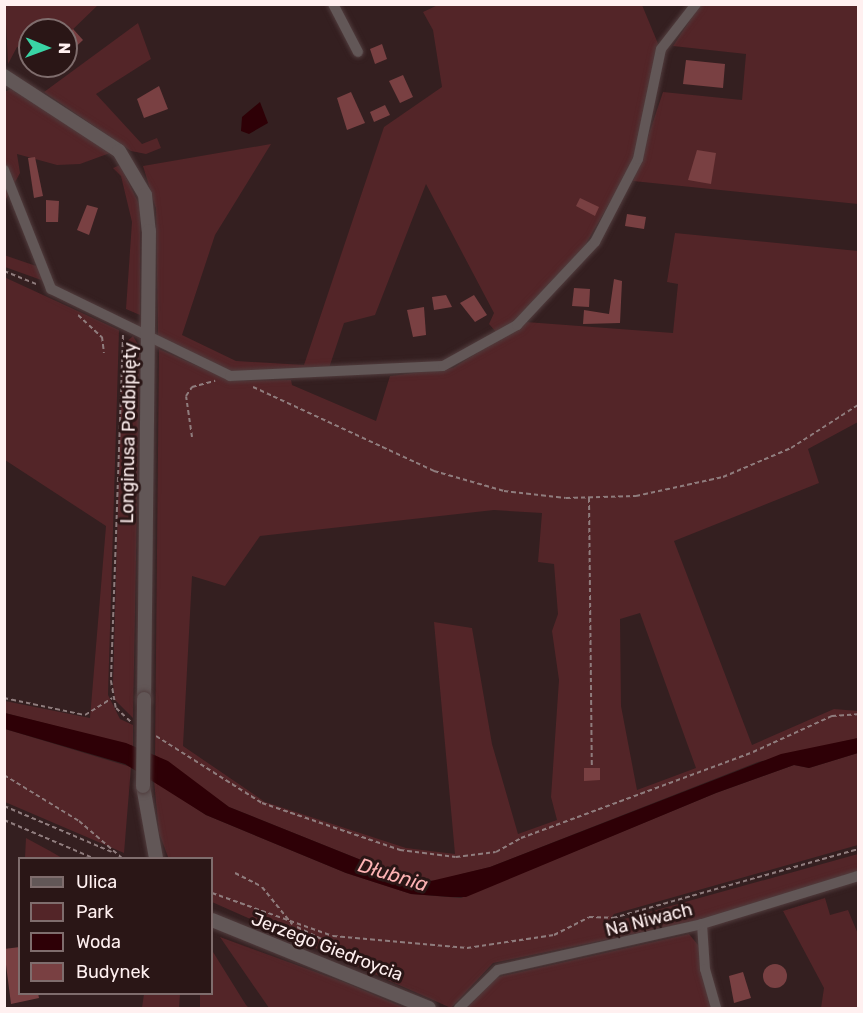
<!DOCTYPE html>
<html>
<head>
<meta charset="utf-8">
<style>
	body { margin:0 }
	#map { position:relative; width:863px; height:1013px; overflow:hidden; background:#341f20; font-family:Rubik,sans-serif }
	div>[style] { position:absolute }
	.green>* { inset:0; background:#532528 }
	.water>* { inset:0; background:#2e0006 }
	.building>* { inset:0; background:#794042 }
	.round { border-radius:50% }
	.path>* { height:2px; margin-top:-1px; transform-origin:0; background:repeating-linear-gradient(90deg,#8f7c7d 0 4.5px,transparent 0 7.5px) }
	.roads { filter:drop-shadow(0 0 2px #503c3d) drop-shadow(0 0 2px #503c3d) }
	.minor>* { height:10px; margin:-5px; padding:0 5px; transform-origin:5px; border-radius:5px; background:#625757 }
	.tertiary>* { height:14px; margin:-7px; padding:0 7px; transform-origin:7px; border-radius:7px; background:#625757 }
	.bridges { filter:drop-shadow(0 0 2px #503c3d) drop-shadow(0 0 2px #503c3d) }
	.tertiary-bridge>* { height:14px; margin:-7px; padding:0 7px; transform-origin:7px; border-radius:7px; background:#625757 }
	span { translate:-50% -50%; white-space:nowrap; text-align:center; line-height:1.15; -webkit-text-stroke:6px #2a1616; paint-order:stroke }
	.street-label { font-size:18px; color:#fff0f0 }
	.water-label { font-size:20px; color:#feb3b4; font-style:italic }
	.frame { position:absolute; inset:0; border:6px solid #fff0f0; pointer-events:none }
	.legend { position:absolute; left:18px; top:857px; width:195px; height:138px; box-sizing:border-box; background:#2a1616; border:2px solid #7f6d6d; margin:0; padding:8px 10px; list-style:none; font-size:18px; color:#fff0f0 }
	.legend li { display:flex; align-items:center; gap:12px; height:30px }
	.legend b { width:30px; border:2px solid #7f6d6d }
	.north { position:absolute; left:18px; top:18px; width:60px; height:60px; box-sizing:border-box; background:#2a1616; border:2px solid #7f6d6d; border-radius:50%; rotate:91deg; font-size:16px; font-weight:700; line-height:24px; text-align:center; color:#fff0f0 }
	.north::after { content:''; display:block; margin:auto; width:21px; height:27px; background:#39d4a5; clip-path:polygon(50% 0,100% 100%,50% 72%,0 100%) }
</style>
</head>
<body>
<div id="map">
	<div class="green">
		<div style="clip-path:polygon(5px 4px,98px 4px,98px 5px,66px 36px,66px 30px,30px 30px,30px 46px,17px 47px,8px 64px)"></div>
		<div style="clip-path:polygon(440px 4px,642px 5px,659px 46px,638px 141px,629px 170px,584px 247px,513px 323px,496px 332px,489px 324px,494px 313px,426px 184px,375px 315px,344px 323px,329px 368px,230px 372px,158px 336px,156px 209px,143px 166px,271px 144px,215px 235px,182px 335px,236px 361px,304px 365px,384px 127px,442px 87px,433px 30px,423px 12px)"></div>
		<div style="clip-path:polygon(700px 5px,858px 5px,858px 204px,633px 181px,663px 92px,742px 100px,746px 54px,673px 46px)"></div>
		<div style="clip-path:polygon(138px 23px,151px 59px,96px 94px,142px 144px,157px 138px,161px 148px,146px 154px,131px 151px,44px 92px)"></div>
		<div style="clip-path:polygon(11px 89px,102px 147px,110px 153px,80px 164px,57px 165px,17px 154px,20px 173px,5px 201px,4px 92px)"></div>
		<div style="clip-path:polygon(120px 165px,140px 206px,140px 315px,126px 309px,132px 222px,121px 176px,113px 168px)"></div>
		<div style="clip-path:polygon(evenodd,675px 233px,858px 251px,858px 422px,808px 449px,819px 483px,674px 541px,752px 745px,834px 709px,858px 711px,858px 738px,758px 762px,490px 867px,435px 881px,406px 878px,229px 807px,155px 755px,159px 349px,231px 381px,291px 380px,292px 385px,376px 421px,390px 376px,453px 368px,526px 322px,673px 333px,678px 284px,667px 282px,675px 233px,494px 510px,542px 513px,538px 562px,554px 564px,558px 614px,552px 631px,559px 680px,551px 797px,557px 820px,518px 834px,492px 744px,472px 628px,434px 622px,455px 854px,406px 848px,265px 802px,183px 746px,192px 576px,225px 586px,260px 536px,494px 510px,675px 233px,640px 613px,696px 768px,637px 790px,621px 706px,620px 619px,640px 613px)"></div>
		<div style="clip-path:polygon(4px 255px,39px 267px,44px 281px,5px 267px)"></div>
		<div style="clip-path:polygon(4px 277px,119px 330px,108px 695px,120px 719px,133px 725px,133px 746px,5px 713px,5px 701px,90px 718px,106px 526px,5px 460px)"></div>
		<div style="clip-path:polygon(133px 336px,140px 348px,133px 718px,115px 700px,113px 684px,121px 397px,125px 343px)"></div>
		<div style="clip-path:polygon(5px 729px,131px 767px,124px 853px,5px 802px)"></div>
		<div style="clip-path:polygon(858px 753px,858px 845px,614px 914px,606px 924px,858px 854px,858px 871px,695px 921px,493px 963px,451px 1008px,212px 902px,212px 858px,168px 857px,159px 833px,154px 781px,206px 815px,346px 873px,411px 894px,461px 898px,716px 793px,794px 765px,809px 768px)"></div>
		<div style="clip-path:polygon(26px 838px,50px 851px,62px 858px,25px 858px)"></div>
		<div style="clip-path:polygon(825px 898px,830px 915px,848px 910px,858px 934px,858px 1008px,821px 1008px,824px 988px,783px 911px)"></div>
		<div style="clip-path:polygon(689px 934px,698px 945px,711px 1008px,467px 1008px,488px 981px,502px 976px)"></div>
		<div style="clip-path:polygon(220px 937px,346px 983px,405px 1008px,269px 1008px)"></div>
		<div style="clip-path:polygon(213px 952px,246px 1005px,249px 1008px,200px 1008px,200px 994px,212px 994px)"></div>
		<div style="clip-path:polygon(144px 994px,180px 994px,179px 1008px,142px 1008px)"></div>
	</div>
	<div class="water">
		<div style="clip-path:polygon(260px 102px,268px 123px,249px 134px,241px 131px,242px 117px)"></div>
		<div style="clip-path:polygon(5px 713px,126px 743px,168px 761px,229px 807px,401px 876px,431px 881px,490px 867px,781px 754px,858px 738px,858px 753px,809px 768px,794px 765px,716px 793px,466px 897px,451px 897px,411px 894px,346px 873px,206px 815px,125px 764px,5px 729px)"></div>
	</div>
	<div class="building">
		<div style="clip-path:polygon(73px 29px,83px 40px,66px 56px,66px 36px)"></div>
		<div style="clip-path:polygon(382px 44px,387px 59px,375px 64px,370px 49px)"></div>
		<div style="clip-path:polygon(686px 60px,725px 64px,723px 88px,683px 84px)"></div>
		<div style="clip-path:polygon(403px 75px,413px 97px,400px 103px,389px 81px)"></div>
		<div style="clip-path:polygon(159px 86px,168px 109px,144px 118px,137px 99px)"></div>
		<div style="clip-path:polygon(351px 92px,365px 123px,347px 130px,337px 98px)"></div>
		<div style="clip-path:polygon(385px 105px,390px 115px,374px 122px,370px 112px)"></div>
		<div style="clip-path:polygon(697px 150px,716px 153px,711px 184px,688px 180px)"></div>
		<div style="clip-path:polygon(35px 157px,43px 196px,34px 198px,28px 158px)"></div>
		<div style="clip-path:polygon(580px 198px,599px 207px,595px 216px,576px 206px)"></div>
		<div style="clip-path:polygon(46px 200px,59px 201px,58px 222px,46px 222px)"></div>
		<div style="clip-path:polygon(87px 205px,98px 208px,89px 235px,77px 230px)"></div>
		<div style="clip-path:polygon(627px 214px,646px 217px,644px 229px,625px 226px)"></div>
		<div style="clip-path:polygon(614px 279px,622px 281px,620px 323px,583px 324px,584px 310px,609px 314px)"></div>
		<div style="clip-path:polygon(574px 288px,590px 289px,589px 307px,572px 306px)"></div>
		<div style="clip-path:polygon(446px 295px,452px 307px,434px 310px,432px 297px)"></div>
		<div style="clip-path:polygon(474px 295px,487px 315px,475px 322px,460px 303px)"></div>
		<div style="clip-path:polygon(424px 307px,426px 335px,413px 337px,407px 310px)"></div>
		<div style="clip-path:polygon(584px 768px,600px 768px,600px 780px,584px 781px)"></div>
		<div style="clip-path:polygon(20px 947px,20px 993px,38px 993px,39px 998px,11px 1004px,4px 949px)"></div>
		<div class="round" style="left:763px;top:964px;width:24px;height:24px"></div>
		<div style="clip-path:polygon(743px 972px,751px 998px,734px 1003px,729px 976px)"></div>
	</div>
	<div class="path">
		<div style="left:4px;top:271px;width:37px;rotate:22deg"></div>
		<div style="left:78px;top:315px;width:33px;rotate:43deg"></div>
		<div style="left:102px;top:337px;width:16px;rotate:83deg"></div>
		<div style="left:123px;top:335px;width:346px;rotate:92deg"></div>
		<div style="left:111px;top:681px;width:27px;rotate:80deg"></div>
		<div style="left:116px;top:708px;width:22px;rotate:43deg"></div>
		<div style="left:253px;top:387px;width:200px;rotate:24.9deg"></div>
		<div style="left:434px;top:471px;width:73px;rotate:15.9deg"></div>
		<div style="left:504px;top:491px;width:62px;rotate:6.4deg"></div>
		<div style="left:566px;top:498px;width:70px;rotate:-1.6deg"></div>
		<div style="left:636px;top:496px;width:89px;rotate:-12.3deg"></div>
		<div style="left:723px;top:477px;width:74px;rotate:-23.1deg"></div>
		<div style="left:791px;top:448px;width:80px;rotate:-32.7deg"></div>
		<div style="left:192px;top:437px;width:41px;rotate:-98.3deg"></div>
		<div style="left:186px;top:396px;width:11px;rotate:-56deg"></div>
		<div style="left:192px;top:387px;width:24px;rotate:-15deg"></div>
		<div style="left:589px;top:498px;width:270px;rotate:89.4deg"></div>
		<div style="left:4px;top:698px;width:83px;rotate:11.9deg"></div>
		<div style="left:85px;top:715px;width:32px;rotate:-32deg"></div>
		<div style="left:156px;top:736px;width:125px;rotate:32.3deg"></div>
		<div style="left:262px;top:803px;width:146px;rotate:18.8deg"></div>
		<div style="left:400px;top:850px;width:56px;rotate:7.1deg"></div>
		<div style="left:456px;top:857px;width:40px;rotate:-7.1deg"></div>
		<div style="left:496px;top:852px;width:29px;rotate:-29deg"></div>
		<div style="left:521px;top:838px;width:247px;rotate:-20.3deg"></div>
		<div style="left:753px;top:752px;width:87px;rotate:-24.5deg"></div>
		<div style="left:832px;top:716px;width:26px;rotate:-4deg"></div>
		<div style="left:4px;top:775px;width:88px;rotate:31.5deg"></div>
		<div style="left:79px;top:821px;width:57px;rotate:40.7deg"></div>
		<div style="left:4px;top:806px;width:117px;rotate:23.1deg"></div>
		<div style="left:4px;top:820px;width:97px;rotate:23.1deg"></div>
		<div style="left:235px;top:873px;width:30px;rotate:27deg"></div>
		<div style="left:262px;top:887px;width:48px;rotate:51deg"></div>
		<div style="left:212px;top:893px;width:128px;rotate:19.6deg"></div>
		<div style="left:333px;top:936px;width:135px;rotate:5.1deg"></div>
		<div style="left:467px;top:948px;width:88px;rotate:-8.5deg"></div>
		<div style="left:554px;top:935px;width:39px;rotate:-27deg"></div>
		<div style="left:589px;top:917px;width:24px;rotate:2deg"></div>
		<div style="left:613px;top:918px;width:255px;rotate:-15.7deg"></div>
		<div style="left:297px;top:927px;width:61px;rotate:26.1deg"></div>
	</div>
	<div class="roads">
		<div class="minor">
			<div style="left:333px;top:4px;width:54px;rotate:62.5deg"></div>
			<div style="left:4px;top:170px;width:128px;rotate:68.4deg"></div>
			<div style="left:51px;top:289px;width:199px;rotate:25.9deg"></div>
			<div style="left:230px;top:376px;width:213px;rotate:-2.7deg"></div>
			<div style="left:443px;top:366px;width:85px;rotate:-29deg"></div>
			<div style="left:517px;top:325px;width:114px;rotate:-46.8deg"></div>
			<div style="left:595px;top:242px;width:93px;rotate:-62.6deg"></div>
			<div style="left:638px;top:159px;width:112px;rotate:-78.2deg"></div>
			<div style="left:661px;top:49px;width:57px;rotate:-52.1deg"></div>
			<div style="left:702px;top:924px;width:45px;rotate:86.2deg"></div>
			<div style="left:705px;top:969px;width:41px;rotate:74.2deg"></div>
			<div style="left:459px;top:1008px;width:54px;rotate:-44.3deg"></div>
			<div style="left:498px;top:970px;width:209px;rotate:-12.7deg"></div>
			<div style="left:702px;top:924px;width:163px;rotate:-17.1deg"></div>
		</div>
		<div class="tertiary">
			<div style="left:4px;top:76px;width:137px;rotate:33.1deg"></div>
			<div style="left:119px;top:151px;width:51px;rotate:59.4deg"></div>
			<div style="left:145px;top:195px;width:36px;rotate:84deg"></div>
			<div style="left:149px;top:231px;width:468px;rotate:90.6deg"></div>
			<div style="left:143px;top:786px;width:73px;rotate:79.8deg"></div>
			<div style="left:212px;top:920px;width:234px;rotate:22.1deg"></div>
		</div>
	</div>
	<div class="bridges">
		<div class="tertiary-bridge">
			<div style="left:143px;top:786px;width:87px;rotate:-89.3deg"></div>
		</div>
	</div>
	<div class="street-label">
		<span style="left:129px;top:433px;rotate:-89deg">Longinusa Podbipięty</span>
		<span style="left:649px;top:920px;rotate:-14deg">Na Niwach</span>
		<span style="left:327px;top:947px;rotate:21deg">Jerzego Giedroycia</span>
	</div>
	<div class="water-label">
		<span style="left:393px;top:875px;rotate:17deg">Dłubnia</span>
	</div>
	<div class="frame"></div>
	<ul class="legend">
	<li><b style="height:8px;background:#625757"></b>Ulica</li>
	<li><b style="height:16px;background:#532528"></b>Park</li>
	<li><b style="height:16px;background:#2e0006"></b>Woda</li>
	<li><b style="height:16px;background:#794042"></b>Budynek</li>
	</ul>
	<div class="north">N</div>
</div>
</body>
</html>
